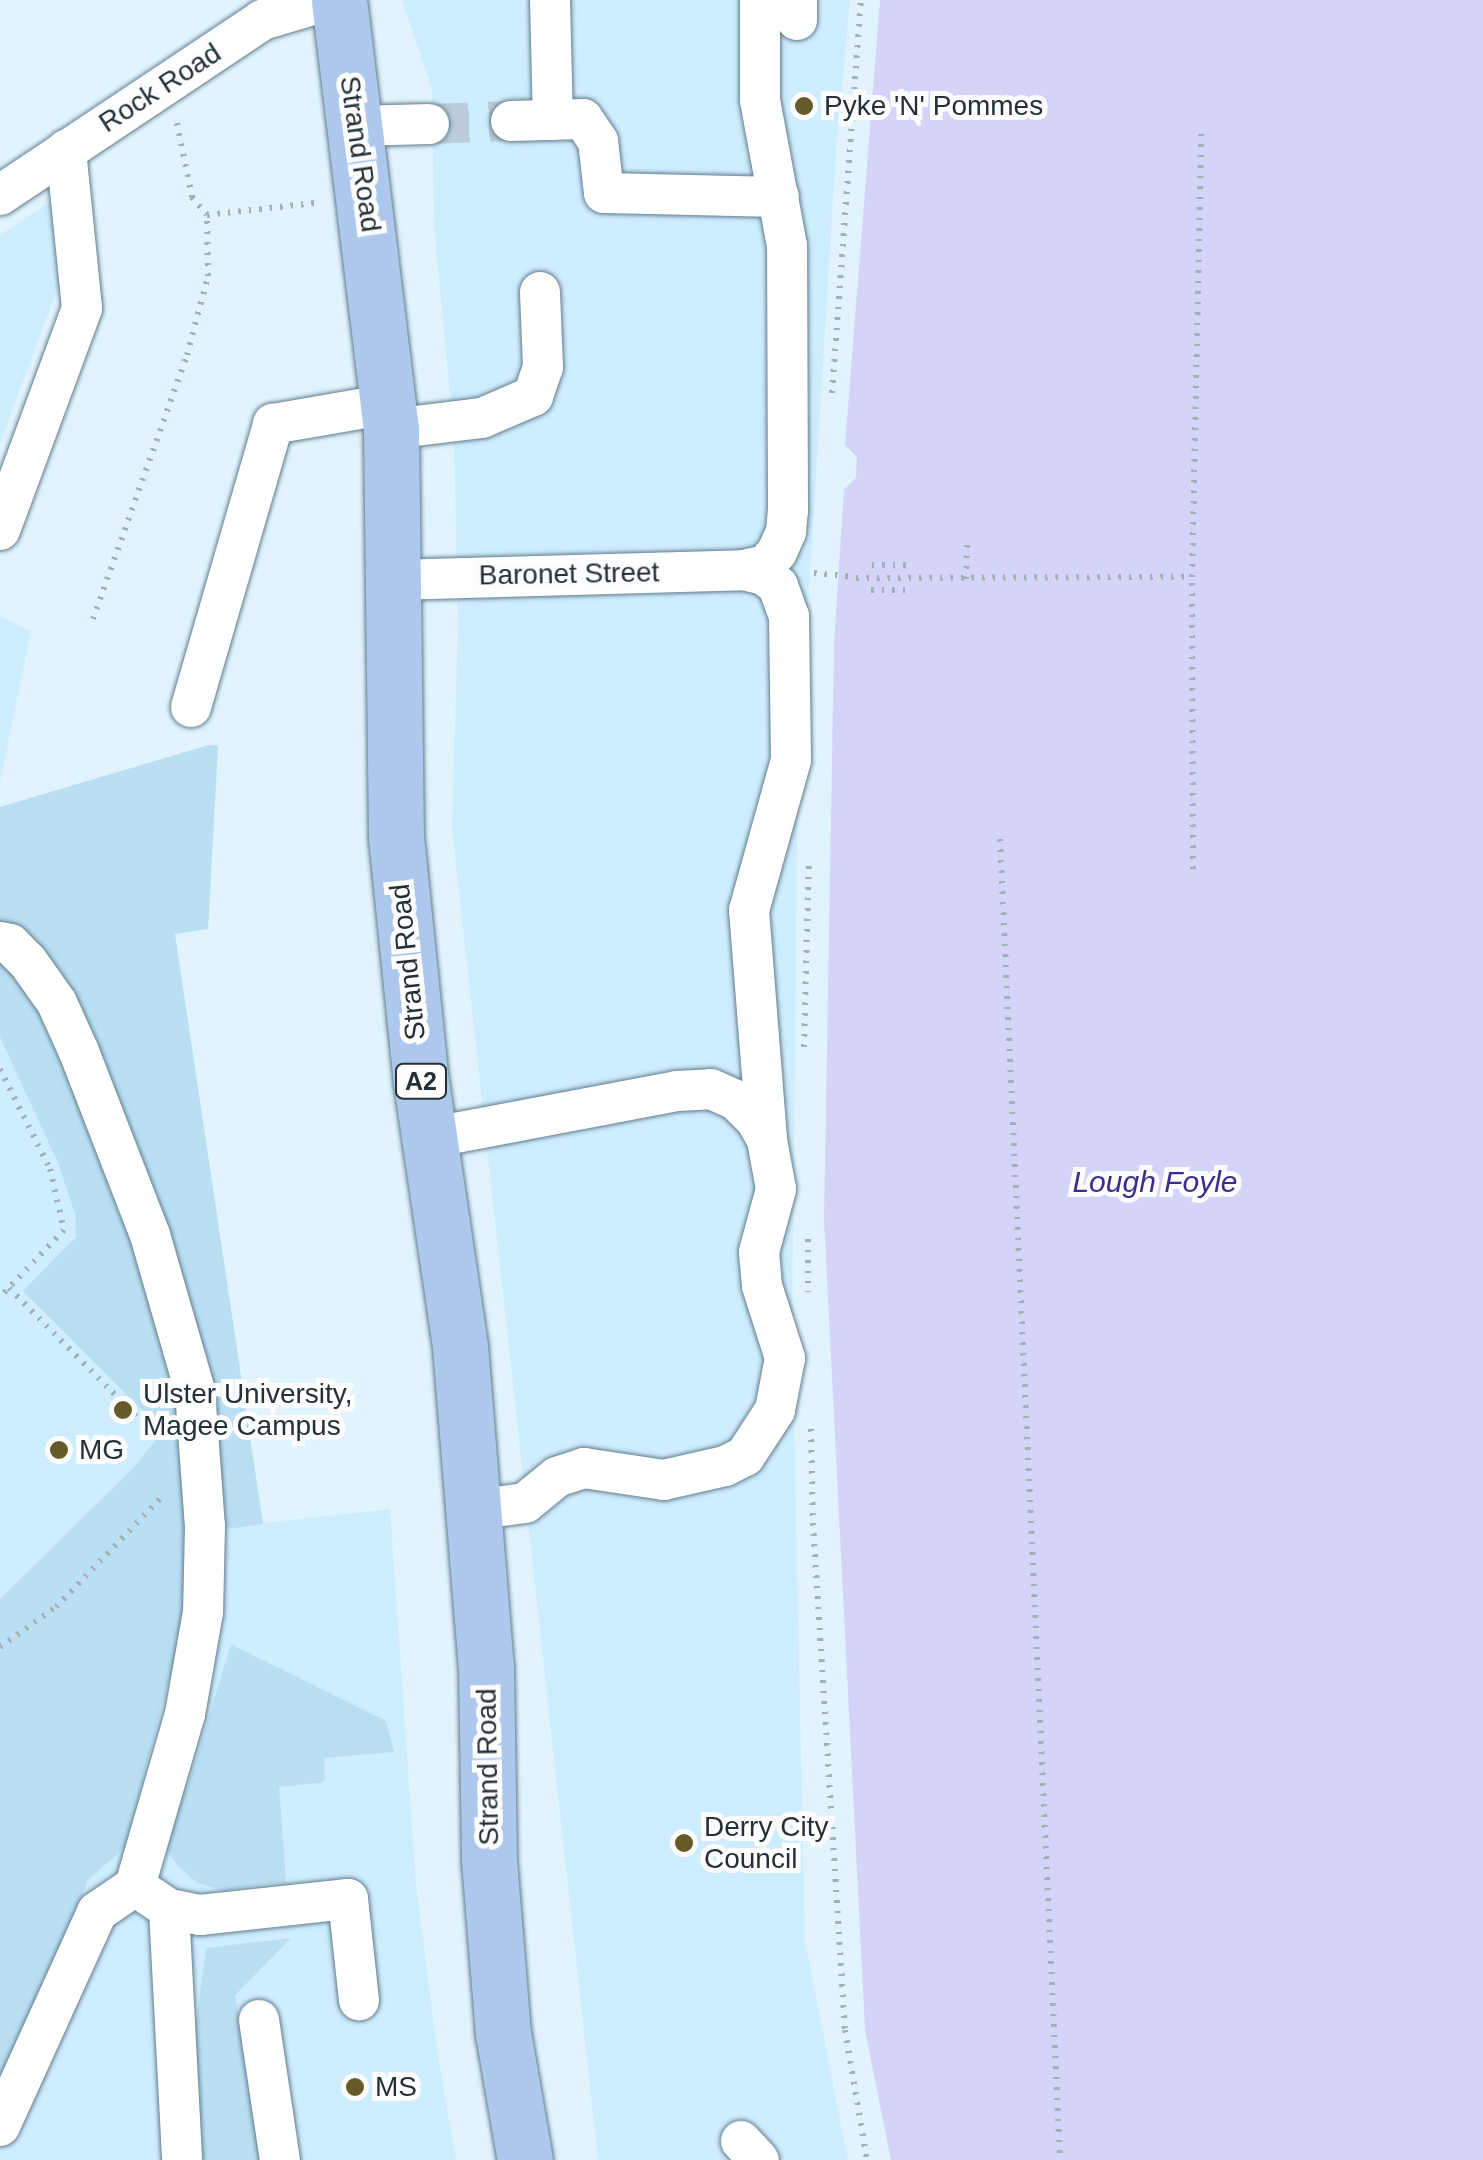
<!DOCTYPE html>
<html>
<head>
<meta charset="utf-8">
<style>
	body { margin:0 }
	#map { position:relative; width:1483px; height:2160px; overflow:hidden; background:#e1f4fe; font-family:Arial,sans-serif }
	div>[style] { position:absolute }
	.built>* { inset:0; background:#ceedfe }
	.green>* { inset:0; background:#badff3 }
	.water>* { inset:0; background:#d4d4f9 }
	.minor-tunnel>* { height:40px; margin-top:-20px; transform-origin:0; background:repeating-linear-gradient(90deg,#bbcdd6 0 40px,transparent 0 60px) }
	.path>* { height:6px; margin-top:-3px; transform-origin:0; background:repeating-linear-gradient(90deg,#a1b1ba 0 2.5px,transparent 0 10.5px) }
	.roads { filter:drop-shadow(0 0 2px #617d8c) drop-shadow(0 0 2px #617d8c) }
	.minor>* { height:40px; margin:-20px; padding:0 20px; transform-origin:20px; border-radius:20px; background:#fff }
	.highway>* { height:55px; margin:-27.5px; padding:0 27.5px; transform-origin:27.5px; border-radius:27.5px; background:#adc7ed }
	.dots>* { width:28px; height:28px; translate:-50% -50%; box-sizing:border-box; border:5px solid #fdfdfd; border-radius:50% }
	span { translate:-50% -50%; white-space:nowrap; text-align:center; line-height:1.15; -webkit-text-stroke:10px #fdfdfd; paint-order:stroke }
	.shield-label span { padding:2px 8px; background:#fdfdfd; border:2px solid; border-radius:8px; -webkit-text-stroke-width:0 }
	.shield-label { font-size:25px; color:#243036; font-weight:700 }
	.street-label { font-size:28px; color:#243036 }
	.poi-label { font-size:28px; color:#243036 }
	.left { translate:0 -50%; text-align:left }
	.water-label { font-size:30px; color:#3d2b8e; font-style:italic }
</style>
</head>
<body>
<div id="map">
	<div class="built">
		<div style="clip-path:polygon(402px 0,850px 0,836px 152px,798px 768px,792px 1326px,805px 1941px,848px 2160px,598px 2160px,452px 828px,458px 625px,454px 437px,434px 227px,432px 89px)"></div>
		<div style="clip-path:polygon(57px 197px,62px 277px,0 443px,0 235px)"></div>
		<div style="clip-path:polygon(0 616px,31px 631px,0 784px)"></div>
		<div style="clip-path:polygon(209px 745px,218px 746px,208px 929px,175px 934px,263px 1523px,390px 1509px,416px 1884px,438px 2056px,456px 2160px,0 2160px,0 807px)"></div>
	</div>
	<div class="green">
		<div style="clip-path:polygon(209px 745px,218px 746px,208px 929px,175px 934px,263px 1524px,227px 1529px,215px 1421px,46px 956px,27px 930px,0 925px,0 807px)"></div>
		<div style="clip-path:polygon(0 959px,15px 966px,46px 1020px,125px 1200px,185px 1422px,189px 1604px,125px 1847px,87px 1881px,65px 1954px,0 2112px,0 1599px,134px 1467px,163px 1431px,23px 1291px,76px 1237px,75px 1214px,58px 1163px,0 1037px)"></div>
		<div style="clip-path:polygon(231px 1644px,386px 1721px,394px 1752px,324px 1758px,325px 1779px,320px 1783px,279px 1787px,286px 1882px,222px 1890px,197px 1883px,177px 1865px,165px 1847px,165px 1834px,189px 1783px)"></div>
		<div style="clip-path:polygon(291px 1938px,235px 1995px,260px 2160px,192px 2160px,191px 2063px,206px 1948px)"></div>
	</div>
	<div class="water">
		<div style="clip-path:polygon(880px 0,1483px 0,1483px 2160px,891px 2160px,865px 2030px,824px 1219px,834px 643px,844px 489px,856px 478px,857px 457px,845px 445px)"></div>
	</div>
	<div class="minor-tunnel">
		<div style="left:429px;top:124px;width:82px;rotate:-2.1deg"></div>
	</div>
	<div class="path">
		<div style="left:177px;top:123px;width:76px;rotate:78.5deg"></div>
		<div style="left:192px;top:197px;width:23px;rotate:50deg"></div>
		<div style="left:832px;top:393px;width:394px;rotate:-85.8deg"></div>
		<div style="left:872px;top:565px;width:34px"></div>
		<div style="left:814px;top:573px;width:42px;rotate:5.4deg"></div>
		<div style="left:856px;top:578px;width:336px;rotate:-0.2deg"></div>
		<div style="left:966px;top:579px;width:34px;rotate:-88deg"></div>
		<div style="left:871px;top:590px;width:34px"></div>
		<div style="left:93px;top:619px;width:280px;rotate:-70.4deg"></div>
		<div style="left:187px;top:355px;width:82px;rotate:-75.1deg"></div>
		<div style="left:208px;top:276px;width:61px;rotate:-90.9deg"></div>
		<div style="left:207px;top:215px;width:109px;rotate:-6.3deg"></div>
		<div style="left:1000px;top:839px;width:1322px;rotate:87.4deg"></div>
		<div style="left:1193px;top:869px;width:292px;rotate:-90.2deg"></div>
		<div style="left:1192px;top:577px;width:447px;rotate:-88.8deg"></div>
		<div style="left:804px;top:1047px;width:188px;rotate:-88.5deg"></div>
		<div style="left:0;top:1069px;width:112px;rotate:63.4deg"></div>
		<div style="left:50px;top:1169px;width:63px;rotate:77.1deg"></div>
		<div style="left:64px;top:1230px;width:93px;rotate:133.7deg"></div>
		<div style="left:808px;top:1239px;width:53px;rotate:90deg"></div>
		<div style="left:9px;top:1288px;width:209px;rotate:45.2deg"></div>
		<div style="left:811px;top:1429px;width:94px;rotate:88.8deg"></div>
		<div style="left:813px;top:1523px;width:508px;rotate:86.39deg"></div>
		<div style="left:845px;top:2030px;width:132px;rotate:80.4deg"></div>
		<div style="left:0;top:1647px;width:69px;rotate:-35.5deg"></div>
		<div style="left:56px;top:1607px;width:153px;rotate:-46.1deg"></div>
	</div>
	<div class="roads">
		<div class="minor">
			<div style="left:550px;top:0;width:120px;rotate:88.6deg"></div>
			<div style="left:797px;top:20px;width:20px;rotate:-90deg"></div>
			<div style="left:511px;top:121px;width:72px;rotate:-1.6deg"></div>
			<div style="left:583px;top:119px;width:27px;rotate:56deg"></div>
			<div style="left:598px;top:141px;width:52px;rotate:83.4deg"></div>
			<div style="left:604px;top:193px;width:175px;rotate:1.3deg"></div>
			<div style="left:356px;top:126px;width:73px;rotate:-1.6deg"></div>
			<div style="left:0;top:195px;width:315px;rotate:-33.7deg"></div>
			<div style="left:262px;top:20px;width:70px;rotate:-16.6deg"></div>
			<div style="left:391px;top:429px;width:92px;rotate:-6.9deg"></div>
			<div style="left:482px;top:418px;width:56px;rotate:-23.3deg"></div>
			<div style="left:533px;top:396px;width:31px;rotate:-71deg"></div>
			<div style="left:543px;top:367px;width:75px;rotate:-92.3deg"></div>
			<div style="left:0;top:530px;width:237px;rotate:-69.7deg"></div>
			<div style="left:82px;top:308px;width:159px;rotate:-95.8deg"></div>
			<div style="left:744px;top:570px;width:21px;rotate:14deg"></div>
			<div style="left:764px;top:575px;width:18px;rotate:38deg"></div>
			<div style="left:778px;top:586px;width:32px;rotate:70deg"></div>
			<div style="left:789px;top:616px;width:144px;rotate:89.2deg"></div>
			<div style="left:791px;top:760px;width:156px;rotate:105.6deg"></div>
			<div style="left:749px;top:910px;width:231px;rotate:85.5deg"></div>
			<div style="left:394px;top:580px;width:350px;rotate:-1.6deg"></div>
			<div style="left:744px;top:570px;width:23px;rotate:-13deg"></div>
			<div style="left:766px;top:565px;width:17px;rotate:-50deg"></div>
			<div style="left:777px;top:552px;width:22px;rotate:-66deg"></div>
			<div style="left:786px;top:532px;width:21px;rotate:-85deg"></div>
			<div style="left:788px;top:511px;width:265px;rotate:-90.2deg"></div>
			<div style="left:787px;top:246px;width:148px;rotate:-100.5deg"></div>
			<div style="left:760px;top:100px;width:100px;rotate:-90deg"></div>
			<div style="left:191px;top:707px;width:295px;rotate:-73.8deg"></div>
			<div style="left:273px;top:424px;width:118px;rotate:-9.8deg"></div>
			<div style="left:0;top:942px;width:10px;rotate:11deg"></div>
			<div style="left:10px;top:944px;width:25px;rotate:45deg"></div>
			<div style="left:28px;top:962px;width:50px;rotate:54.7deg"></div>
			<div style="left:57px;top:1003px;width:54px;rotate:65.8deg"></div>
			<div style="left:79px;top:1052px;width:196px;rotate:68.8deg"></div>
			<div style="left:150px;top:1235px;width:162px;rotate:73.9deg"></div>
			<div style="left:195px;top:1391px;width:135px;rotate:85.8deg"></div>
			<div style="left:205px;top:1526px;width:86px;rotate:91.3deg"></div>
			<div style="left:203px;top:1612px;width:104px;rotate:100deg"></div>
			<div style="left:185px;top:1714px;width:179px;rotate:106.2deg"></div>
			<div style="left:135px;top:1886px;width:41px;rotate:34.1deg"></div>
			<div style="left:169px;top:1909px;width:251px;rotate:87deg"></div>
			<div style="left:429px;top:1138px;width:252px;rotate:-10.7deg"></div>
			<div style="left:677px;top:1091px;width:34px;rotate:-3deg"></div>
			<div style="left:711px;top:1089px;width:27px;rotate:24deg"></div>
			<div style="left:736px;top:1100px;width:28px;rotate:45deg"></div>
			<div style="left:756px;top:1120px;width:23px;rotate:61deg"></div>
			<div style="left:767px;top:1140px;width:50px;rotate:79.6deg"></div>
			<div style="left:776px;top:1189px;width:65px;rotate:105.1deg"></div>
			<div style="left:759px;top:1252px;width:34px;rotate:85deg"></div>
			<div style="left:762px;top:1286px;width:76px;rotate:72.3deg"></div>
			<div style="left:785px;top:1358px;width:53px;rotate:100.9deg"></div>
			<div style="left:775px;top:1410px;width:55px;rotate:123.1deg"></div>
			<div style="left:745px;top:1456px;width:22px;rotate:153deg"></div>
			<div style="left:725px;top:1466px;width:63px;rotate:167.1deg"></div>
			<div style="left:664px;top:1480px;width:81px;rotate:-171.5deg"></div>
			<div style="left:584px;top:1468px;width:28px;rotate:162deg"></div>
			<div style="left:557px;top:1477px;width:41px;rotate:140.9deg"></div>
			<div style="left:525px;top:1503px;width:52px;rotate:172.3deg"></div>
			<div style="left:169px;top:1909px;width:32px;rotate:11deg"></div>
			<div style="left:200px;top:1915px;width:149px;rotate:-6.2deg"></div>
			<div style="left:348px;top:1899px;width:102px;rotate:83.8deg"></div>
			<div style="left:259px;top:2020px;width:142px;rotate:81.5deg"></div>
			<div style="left:0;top:2126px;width:235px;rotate:-65.6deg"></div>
			<div style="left:97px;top:1912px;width:46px;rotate:-34.4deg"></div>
			<div style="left:741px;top:2141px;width:26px;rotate:47deg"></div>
		</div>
		<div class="highway">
			<div style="left:339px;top:0;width:432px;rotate:83.1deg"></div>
			<div style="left:391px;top:429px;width:408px;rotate:89.3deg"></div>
			<div style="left:396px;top:837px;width:246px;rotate:84.2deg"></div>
			<div style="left:421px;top:1082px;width:267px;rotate:81.6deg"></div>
			<div style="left:460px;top:1346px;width:322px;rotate:85.4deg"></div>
			<div style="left:486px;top:1667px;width:193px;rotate:89.1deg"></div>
			<div style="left:489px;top:1860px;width:174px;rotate:85.4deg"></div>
			<div style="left:503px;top:2033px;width:129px;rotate:80.2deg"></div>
		</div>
	</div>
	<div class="dots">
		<div style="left:804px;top:106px;background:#665b28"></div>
		<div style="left:123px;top:1410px;background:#665b28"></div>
		<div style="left:59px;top:1450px;background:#665b28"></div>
		<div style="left:684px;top:1843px;background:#665b28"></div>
		<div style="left:355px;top:2087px;background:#665b28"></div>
	</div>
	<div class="shield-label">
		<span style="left:421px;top:1081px">A2</span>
	</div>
	<div class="street-label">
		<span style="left:160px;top:88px;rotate:-33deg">Rock Road</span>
		<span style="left:360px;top:154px;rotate:82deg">Strand Road</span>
		<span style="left:569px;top:574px;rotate:-1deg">Baronet Street</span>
		<span style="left:408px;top:962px;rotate:-96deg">Strand Road</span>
		<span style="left:488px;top:1767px;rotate:-91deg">Strand Road</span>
	</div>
	<div class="poi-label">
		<span class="left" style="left:824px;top:106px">Pyke 'N' Pommes</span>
		<span class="left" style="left:143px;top:1410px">Ulster University,<br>Magee Campus</span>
		<span class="left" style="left:79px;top:1450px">MG</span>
		<span class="left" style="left:704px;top:1843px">Derry City<br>Council</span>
		<span class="left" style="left:375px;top:2087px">MS</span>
	</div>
	<div class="water-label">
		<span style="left:1155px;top:1182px">Lough Foyle</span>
	</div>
</div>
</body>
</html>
